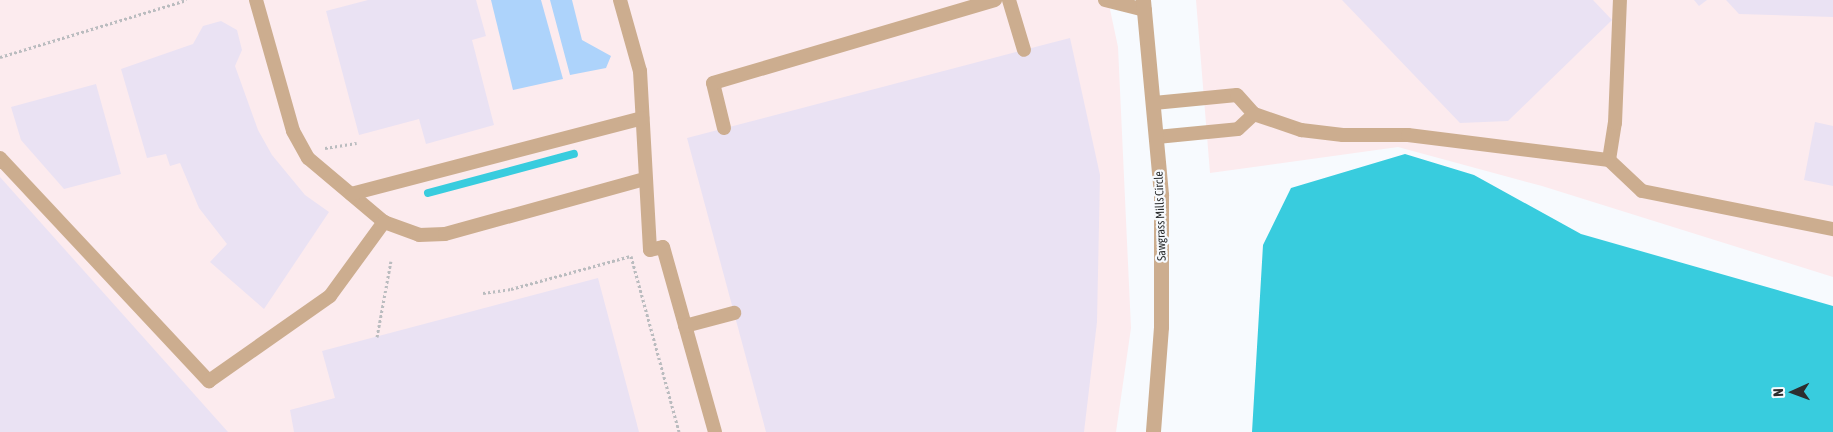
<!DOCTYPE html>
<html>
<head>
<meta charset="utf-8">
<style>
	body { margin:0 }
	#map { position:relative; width:1833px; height:432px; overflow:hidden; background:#f7fafe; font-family:"Asap Condensed",sans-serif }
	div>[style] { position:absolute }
	.commercial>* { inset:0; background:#fcebee }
	.green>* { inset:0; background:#add3fb }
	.water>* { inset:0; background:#38ccde }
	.stream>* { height:8px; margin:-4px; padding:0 4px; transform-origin:4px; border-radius:4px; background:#38ccde }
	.building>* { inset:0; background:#eae2f3 }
	.path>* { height:3px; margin-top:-1.5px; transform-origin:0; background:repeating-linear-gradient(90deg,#babcbf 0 2.5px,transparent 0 5px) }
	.service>* { height:14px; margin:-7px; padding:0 7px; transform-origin:7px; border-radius:7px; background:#ccad8f }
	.minor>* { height:15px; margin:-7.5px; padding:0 7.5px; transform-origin:7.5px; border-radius:7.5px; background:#ccad8f }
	span { translate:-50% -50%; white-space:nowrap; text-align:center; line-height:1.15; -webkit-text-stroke:4.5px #f7fafe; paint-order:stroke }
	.street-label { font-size:12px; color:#2c2e2f }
	.north { position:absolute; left:1768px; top:367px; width:50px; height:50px; -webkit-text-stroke:4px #f7fafe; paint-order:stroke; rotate:268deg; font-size:14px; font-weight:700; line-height:20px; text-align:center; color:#2c2e2f }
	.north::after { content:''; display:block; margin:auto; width:18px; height:22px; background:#2c2e2f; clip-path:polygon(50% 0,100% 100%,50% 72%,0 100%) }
</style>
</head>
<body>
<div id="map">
	<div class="commercial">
		<div style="clip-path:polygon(0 0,1108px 0,1118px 47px,1131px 328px,1116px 432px,0 432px)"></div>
		<div style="clip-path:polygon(1196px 0,1833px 0,1833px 277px,1542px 186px,1398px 147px,1210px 173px)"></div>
	</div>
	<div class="green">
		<div style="clip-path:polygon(491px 0,541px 0,563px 79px,513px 90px)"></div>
		<div style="clip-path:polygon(550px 0,572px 0,582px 40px,611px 56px,606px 68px,570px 75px)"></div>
	</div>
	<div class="water">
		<div style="clip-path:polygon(1405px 154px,1474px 175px,1581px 234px,1833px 306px,1833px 432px,1252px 432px,1263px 245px,1291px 188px)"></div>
	</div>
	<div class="stream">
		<div style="left:428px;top:193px;width:151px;rotate:-15deg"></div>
	</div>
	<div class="building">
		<div style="clip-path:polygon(368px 0,476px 0,486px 36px,472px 40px,494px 125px,426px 144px,419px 119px,359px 135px,326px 11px)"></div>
		<div style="clip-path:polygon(1342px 0,1593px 0,1612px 20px,1508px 121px,1460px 123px)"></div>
		<div style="clip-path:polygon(1694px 0,1707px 0,1699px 6px)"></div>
		<div style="clip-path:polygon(1726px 0,1833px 0,1833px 17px,1739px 14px)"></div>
		<div style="clip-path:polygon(221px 21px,237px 30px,242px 50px,235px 66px,258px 130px,272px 155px,305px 195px,329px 212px,264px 309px,210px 262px,227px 244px,199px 208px,180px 163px,170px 166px,166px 154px,147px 158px,121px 69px,193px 44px,203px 26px)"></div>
		<div style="clip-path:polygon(1070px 38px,1100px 175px,1097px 322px,1084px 432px,766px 432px,687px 138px)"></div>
		<div style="clip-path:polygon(96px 84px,121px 174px,64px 189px,21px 140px,11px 107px)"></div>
		<div style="clip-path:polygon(1815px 122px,1833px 126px,1833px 186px,1804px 180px)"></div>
		<div style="clip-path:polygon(0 177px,228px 432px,0 432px)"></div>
		<div style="clip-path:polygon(598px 278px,639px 432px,294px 432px,290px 410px,335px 398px,322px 351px)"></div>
	</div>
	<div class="path">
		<div style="left:0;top:57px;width:195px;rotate:-17deg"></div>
		<div style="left:325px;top:148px;width:32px;rotate:-9deg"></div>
		<div style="left:483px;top:293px;width:28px;rotate:-8deg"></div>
		<div style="left:511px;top:289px;width:124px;rotate:-15.4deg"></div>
		<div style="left:631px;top:256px;width:182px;rotate:74.7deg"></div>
		<div style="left:377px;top:337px;width:77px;rotate:-79.6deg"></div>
	</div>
	<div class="service">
		<div style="left:256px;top:0;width:136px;rotate:74.2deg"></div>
		<div style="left:293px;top:131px;width:31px;rotate:61deg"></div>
		<div style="left:308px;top:158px;width:99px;rotate:40.1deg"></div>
		<div style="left:384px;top:222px;width:37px;rotate:20deg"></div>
		<div style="left:419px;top:235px;width:26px;rotate:-2deg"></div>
		<div style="left:445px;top:234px;width:206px;rotate:-15.4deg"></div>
		<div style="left:620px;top:0;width:74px;rotate:74.3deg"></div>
		<div style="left:640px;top:71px;width:179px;rotate:86.8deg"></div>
		<div style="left:650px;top:250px;width:13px;rotate:-13deg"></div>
		<div style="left:663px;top:247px;width:192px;rotate:74.3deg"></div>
		<div style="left:1009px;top:0;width:52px;rotate:73.3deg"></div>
		<div style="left:1105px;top:0;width:41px;rotate:14deg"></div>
		<div style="left:1154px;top:103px;width:83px;rotate:-5.5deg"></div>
		<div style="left:1237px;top:95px;width:25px;rotate:48deg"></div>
		<div style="left:1254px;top:114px;width:50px;rotate:18.8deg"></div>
		<div style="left:1301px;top:130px;width:42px;rotate:6.8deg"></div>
		<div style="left:1343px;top:135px;width:65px"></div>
		<div style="left:1408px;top:135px;width:203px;rotate:7.1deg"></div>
		<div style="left:1609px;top:160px;width:45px;rotate:43.2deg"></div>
		<div style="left:1642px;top:191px;width:195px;rotate:11.3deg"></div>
		<div style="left:724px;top:128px;width:46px;rotate:-103.7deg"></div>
		<div style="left:713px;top:83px;width:294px;rotate:-16.4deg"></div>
		<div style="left:1157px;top:137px;width:81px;rotate:-5.6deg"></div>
		<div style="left:1238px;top:129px;width:22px;rotate:-43deg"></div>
		<div style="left:0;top:158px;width:306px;rotate:46.9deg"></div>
		<div style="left:209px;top:381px;width:148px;rotate:-35.1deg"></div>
		<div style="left:330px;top:296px;width:92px;rotate:-53.9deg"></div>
		<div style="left:1609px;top:160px;width:37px;rotate:-81deg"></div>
		<div style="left:1615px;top:123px;width:123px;rotate:-87.7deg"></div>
		<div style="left:351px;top:194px;width:301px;rotate:-14.6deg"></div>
		<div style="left:685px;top:326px;width:51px;rotate:-14.9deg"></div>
	</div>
	<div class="minor">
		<div style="left:1143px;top:0;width:196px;rotate:84.7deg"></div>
		<div style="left:1161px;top:195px;width:132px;rotate:90deg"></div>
		<div style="left:1161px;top:327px;width:105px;rotate:94.4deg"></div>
	</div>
	<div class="street-label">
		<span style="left:1161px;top:216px;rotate:-92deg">Sawgrass Mills Circle</span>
	</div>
	<div class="north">N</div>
</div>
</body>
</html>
